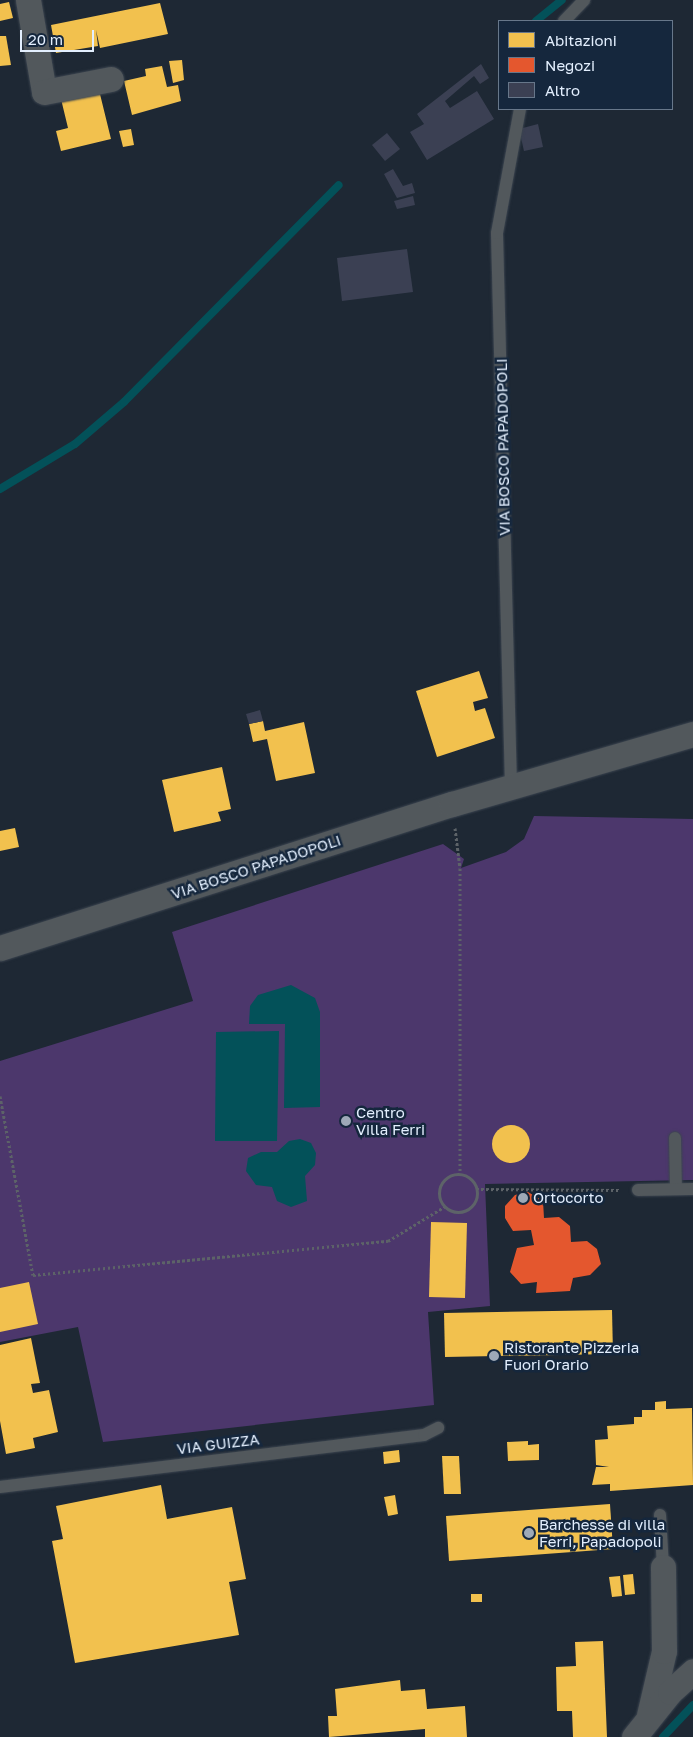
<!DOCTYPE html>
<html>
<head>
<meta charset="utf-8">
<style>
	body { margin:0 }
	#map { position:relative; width:693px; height:1737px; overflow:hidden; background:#1e2834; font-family:"Golos Text",sans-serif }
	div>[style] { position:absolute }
	.green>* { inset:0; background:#4c376c }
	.water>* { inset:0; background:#035159 }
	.homes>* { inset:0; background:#f2c14e }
	.round { border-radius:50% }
	.shops>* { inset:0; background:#e4572e }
	.stream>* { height:8px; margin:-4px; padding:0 4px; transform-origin:4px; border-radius:4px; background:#035159 }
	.building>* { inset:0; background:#3b4053 }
	.path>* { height:3px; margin-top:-1.5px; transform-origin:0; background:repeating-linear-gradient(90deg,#5d6368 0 2.5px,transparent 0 5px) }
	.path>.ring { margin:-1.5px; padding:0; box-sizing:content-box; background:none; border:3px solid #5d6368; border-radius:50% }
	.roads { filter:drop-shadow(0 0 1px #3b444f) drop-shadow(0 0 1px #3b444f) }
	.service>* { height:12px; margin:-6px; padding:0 6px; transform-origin:6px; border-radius:6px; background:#52585c }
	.minor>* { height:25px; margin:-12.5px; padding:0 12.5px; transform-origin:12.5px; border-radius:12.5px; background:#52585c }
	.dots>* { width:14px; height:14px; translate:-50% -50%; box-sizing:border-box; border:2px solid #15273d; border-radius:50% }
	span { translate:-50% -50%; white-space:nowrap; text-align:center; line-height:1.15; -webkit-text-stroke:5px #15273d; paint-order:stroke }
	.street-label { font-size:15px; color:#e3effe }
	.poi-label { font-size:15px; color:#e3effe }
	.left { translate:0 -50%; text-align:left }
	.legend { position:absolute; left:498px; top:20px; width:175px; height:90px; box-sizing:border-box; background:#15273d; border:1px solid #67778a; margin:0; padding:6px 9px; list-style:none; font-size:15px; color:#e3effe }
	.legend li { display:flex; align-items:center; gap:10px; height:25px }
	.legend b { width:25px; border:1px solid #67778a }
	.scale { position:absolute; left:20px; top:30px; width:74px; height:22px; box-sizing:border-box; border:2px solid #e3effe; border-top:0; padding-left:6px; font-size:15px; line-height:18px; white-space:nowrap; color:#e3effe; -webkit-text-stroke:4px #15273d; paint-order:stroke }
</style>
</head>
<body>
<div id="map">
	<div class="green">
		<div style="clip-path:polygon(534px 816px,693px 819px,693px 1180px,485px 1184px,490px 1306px,428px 1312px,434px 1405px,103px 1442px,78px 1327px,0 1342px,0 1061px,193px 1001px,172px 932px,443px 844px,464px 859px,461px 868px,506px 852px,524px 839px)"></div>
	</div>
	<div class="water">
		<div style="clip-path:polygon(291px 985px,315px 998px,320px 1012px,320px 1107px,284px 1108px,285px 1024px,249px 1024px,250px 1006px,258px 995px)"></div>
		<div style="clip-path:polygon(279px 1031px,277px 1141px,215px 1141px,216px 1032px)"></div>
		<div style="clip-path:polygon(300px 1139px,311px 1143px,316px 1153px,315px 1165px,305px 1176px,307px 1201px,291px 1207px,277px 1201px,272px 1187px,256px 1185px,246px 1171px,248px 1158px,261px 1152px,277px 1152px,289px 1141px)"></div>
	</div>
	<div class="homes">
		<div style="clip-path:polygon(9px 2px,13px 18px,0 21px,0 4px)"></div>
		<div style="clip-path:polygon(160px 3px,168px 34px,100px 48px,96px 30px,98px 46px,56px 53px,51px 25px)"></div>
		<div style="clip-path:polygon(0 36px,6px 36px,11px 65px,0 66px)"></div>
		<div style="clip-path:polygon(182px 60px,184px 80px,173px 83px,169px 61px)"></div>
		<div style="clip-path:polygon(162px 66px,167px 87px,178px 85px,181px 101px,132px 115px,124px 81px,146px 76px,145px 69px)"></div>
		<div style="clip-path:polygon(99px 90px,111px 139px,61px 151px,56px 131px,68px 128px,61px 99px)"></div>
		<div style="clip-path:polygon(131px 129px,134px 145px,123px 147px,119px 131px)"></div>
		<div style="clip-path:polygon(479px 671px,488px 698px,473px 702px,475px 711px,485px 708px,495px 738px,437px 757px,416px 691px)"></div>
		<div style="clip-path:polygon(263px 721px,265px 731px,304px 722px,315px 773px,276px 781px,267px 739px,253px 742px,249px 724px)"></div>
		<div style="clip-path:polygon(222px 767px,231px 809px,218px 812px,221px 821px,174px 832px,162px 780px)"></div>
		<div style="clip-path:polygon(15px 828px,19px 847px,0 851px,0 831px)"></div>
		<div class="round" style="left:492px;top:1125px;width:38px;height:38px"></div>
		<div style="clip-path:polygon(431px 1222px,467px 1223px,465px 1298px,429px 1297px)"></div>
		<div style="clip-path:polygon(29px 1282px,38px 1324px,0 1332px,0 1288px)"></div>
		<div style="clip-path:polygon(612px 1310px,613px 1354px,445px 1357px,444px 1313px)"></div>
		<div style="clip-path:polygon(31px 1338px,40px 1383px,31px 1384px,33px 1393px,49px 1390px,58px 1432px,33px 1438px,35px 1448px,6px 1454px,0 1421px,0 1345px)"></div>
		<div style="clip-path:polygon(666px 1401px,666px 1409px,692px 1408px,693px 1485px,610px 1491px,610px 1484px,592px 1485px,596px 1467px,609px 1467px,596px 1465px,595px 1440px,608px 1439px,607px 1426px,634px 1424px,634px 1417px,642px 1417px,642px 1410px,655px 1410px,655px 1402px)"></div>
		<div style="clip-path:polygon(528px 1441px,528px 1445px,539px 1444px,539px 1460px,508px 1461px,507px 1442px)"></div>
		<div style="clip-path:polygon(399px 1450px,400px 1462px,384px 1464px,383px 1452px)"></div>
		<div style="clip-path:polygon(442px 1456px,459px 1456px,461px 1494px,444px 1494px)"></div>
		<div style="clip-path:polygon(161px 1485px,167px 1519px,232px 1507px,246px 1579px,229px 1582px,239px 1635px,75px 1663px,52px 1541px,63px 1539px,56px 1506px)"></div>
		<div style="clip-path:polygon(395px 1495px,398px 1514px,388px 1516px,384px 1497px)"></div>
		<div style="clip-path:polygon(610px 1504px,613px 1549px,449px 1561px,446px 1516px)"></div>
		<div style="clip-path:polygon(633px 1574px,635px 1594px,625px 1595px,623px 1575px)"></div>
		<div style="clip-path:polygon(620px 1576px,622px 1596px,612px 1597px,609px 1577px)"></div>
		<div style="clip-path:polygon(471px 1594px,482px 1594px,482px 1602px,471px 1602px)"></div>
		<div style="clip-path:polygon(603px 1641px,607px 1737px,573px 1737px,572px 1711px,557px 1711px,556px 1667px,576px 1666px,575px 1642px)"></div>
		<div style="clip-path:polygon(400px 1680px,401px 1691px,425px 1689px,427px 1709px,465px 1706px,467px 1737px,425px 1737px,425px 1729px,329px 1737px,328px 1716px,337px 1716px,335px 1689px)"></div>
	</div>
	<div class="shops">
		<div style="clip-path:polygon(528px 1192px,543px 1201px,544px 1218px,559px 1217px,570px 1226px,571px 1242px,587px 1241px,597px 1249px,601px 1264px,590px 1275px,573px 1278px,570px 1291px,536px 1293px,537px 1282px,521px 1284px,510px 1272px,517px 1248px,534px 1245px,531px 1230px,513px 1231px,505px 1218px,505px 1206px,515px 1195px)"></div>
	</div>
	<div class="stream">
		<div style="left:536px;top:21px;width:33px;rotate:-39deg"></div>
		<div style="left:0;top:489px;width:87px;rotate:-31deg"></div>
		<div style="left:75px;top:444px;width:65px;rotate:-40.6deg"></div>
		<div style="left:124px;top:402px;width:305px;rotate:-45.3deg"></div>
		<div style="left:663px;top:1737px;width:44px;rotate:-46.8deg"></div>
	</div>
	<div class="building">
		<div style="clip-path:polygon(481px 64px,489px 78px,480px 84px,474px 76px,445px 101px,450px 108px,477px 91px,494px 119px,427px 160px,410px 132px,424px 124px,417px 114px)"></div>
		<div style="clip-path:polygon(538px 124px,543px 147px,524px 151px,519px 129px)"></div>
		<div style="clip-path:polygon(387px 133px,400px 149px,385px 161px,372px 145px)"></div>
		<div style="clip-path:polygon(393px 169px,403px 186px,412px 183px,415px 193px,397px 198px,384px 174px)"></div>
		<div style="clip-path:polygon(413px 196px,415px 205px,397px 209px,394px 201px)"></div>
		<div style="clip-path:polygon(407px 249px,413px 292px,342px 301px,337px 258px)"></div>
		<div style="clip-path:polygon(260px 710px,263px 721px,249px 724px,246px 714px)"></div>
	</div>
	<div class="path">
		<div style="left:455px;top:828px;width:40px;rotate:82.9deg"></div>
		<div style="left:460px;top:868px;width:306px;rotate:90deg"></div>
		<div style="left:0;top:1096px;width:182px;rotate:79.6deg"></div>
		<div style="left:33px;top:1275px;width:357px;rotate:-5.5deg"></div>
		<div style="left:388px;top:1241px;width:66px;rotate:-31.3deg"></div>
		<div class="ring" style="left:439px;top:1174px;width:35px;height:35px"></div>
		<div style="left:476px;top:1189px;width:144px;rotate:0.4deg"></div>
	</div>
	<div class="roads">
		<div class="service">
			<div style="left:564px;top:21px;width:29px;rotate:-46deg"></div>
			<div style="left:511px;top:787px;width:554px;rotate:-91.45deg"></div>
			<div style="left:497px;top:233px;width:126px;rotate:-79.5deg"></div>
			<div style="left:675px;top:1138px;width:51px;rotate:88.9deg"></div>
			<div style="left:638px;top:1190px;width:55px;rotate:-1deg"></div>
			<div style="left:0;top:1487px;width:427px;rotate:-7deg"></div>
			<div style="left:424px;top:1435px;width:16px;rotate:-27deg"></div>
			<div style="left:660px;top:1515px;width:52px;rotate:86.7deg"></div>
		</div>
		<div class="minor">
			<div style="left:28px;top:0;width:93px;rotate:80.1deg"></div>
			<div style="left:44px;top:92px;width:68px;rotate:-11deg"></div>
			<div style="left:0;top:948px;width:474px;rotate:-17.7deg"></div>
			<div style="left:452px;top:804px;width:251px;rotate:-16.2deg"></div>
			<div style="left:649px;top:1715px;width:66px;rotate:-76.8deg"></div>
			<div style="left:664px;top:1651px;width:84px;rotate:-90.7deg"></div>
			<div style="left:634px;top:1737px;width:58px;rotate:-51.3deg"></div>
			<div style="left:670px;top:1692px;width:31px;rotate:-42deg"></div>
		</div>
	</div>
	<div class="dots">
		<div style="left:346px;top:1121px;background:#9ea9b7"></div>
		<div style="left:523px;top:1198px;background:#9ea9b7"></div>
		<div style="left:494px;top:1356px;background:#9ea9b7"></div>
		<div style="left:529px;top:1533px;background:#9ea9b7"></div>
	</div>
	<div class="street-label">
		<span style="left:503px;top:447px;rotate:-91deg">VIA BOSCO PAPADOPOLI</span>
		<span style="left:256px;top:867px;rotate:-18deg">VIA BOSCO PAPADOPOLI</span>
		<span style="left:218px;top:1444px;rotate:-7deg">VIA GUIZZA</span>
	</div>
	<div class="poi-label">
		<span class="left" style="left:356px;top:1121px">Centro<br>Villa Ferri</span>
		<span class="left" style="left:533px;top:1198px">Ortocorto</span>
		<span class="left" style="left:504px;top:1356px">Ristorante Pizzeria<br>Fuori Orario</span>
		<span class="left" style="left:539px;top:1533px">Barchesse di villa<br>Ferri, Papadopoli</span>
	</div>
	<ul class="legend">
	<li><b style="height:14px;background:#f2c14e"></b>Abitazioni</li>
	<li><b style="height:14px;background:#e4572e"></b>Negozi</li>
	<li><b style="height:14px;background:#3b4053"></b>Altro</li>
	</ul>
	<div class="scale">20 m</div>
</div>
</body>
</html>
